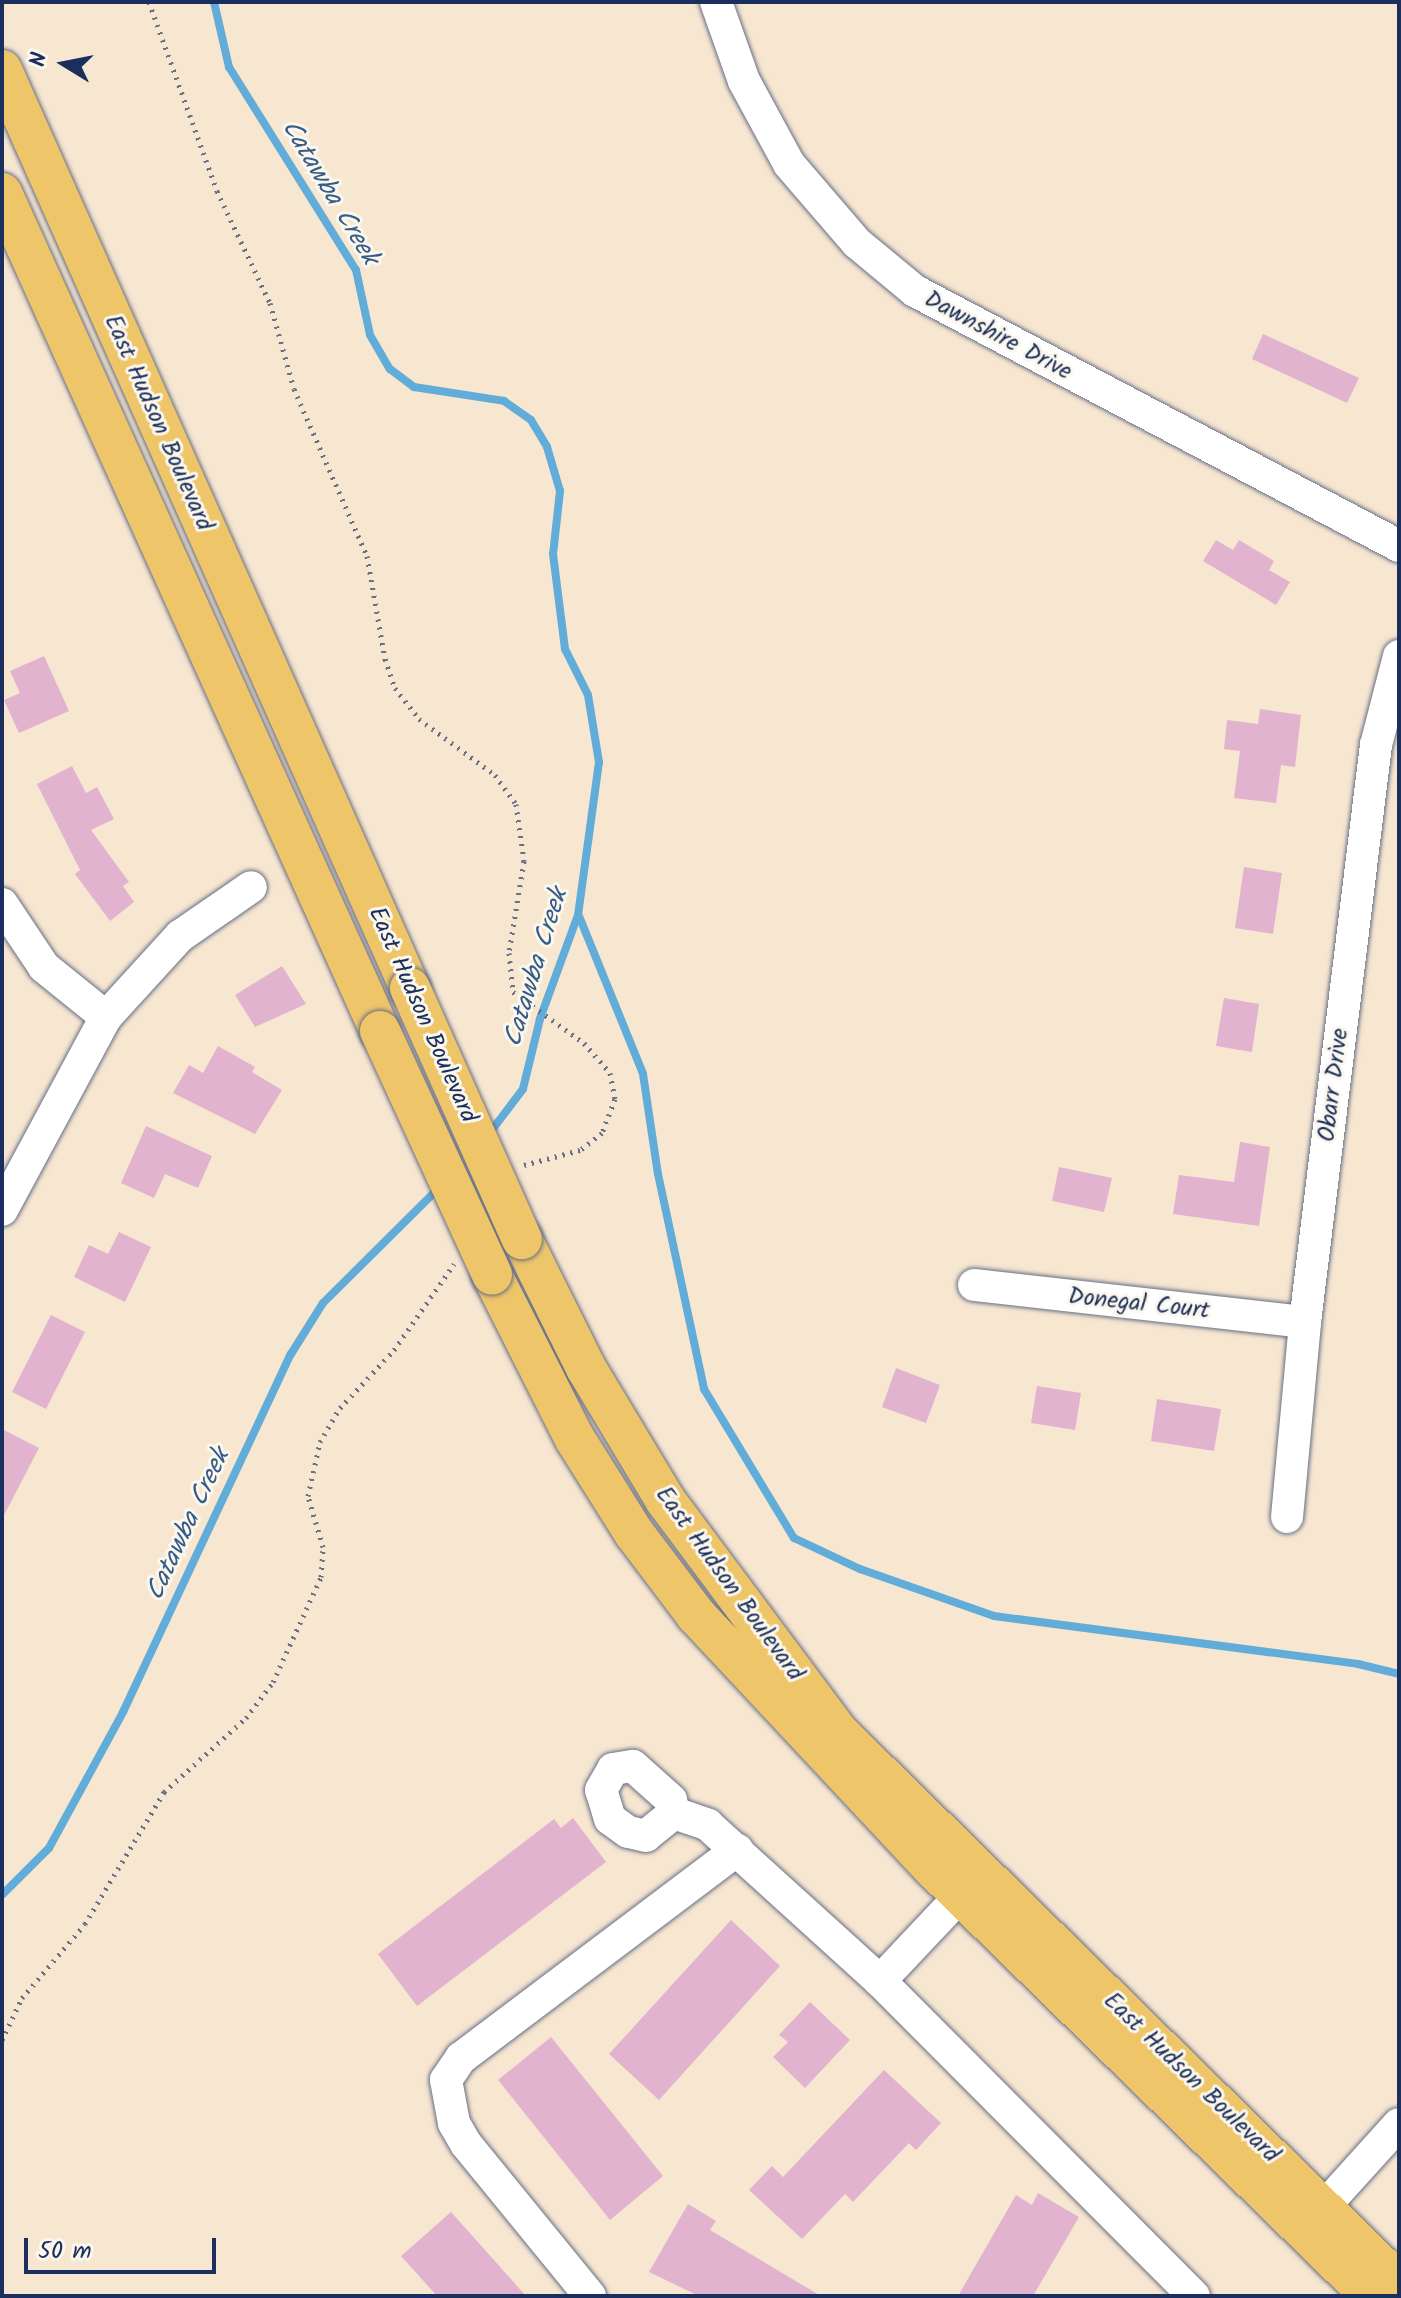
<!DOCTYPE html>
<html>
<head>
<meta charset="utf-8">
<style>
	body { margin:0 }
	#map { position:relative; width:1401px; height:2298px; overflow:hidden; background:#f7e7d1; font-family:Kalam,sans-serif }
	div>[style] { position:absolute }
	.stream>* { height:8px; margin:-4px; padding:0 4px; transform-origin:4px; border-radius:4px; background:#62acda }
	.building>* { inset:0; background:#e1b3ce }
	.path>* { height:5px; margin-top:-2.5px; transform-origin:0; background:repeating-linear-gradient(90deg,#686f86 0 2px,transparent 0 8px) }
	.roads { filter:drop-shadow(0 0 2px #686f86) drop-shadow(0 0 2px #686f86) }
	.minor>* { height:32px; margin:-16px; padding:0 16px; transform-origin:16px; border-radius:16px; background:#fff }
	.major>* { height:40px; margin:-20px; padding:0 20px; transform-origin:20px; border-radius:20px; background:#eec569 }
	.bridges { filter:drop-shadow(0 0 2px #686f86) drop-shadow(0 0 2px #686f86) }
	.major-bridge>* { height:40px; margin:-20px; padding:0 20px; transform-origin:20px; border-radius:20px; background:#eec569 }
	span { translate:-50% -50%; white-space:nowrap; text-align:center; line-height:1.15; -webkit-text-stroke:6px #fbf7ec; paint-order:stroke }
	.street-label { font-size:24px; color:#1b2f5e }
	.water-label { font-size:26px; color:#345b89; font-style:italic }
	.frame { position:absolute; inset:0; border:4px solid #1b2f5e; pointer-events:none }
	.north { position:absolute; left:24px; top:24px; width:80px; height:80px; -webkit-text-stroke:6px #fbf7ec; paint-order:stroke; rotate:280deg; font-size:22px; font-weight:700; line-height:32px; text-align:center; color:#1b2f5e }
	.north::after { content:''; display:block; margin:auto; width:28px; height:36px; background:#1b2f5e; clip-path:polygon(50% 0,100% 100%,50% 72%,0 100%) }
	.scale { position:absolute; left:24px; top:2238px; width:192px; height:36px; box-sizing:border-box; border:4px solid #1b2f5e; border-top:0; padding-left:10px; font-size:24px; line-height:28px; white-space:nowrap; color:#1b2f5e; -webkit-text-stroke:6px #fbf7ec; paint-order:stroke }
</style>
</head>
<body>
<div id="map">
	<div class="stream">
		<div style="left:214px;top:2px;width:67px;rotate:77deg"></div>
		<div style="left:229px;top:67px;width:239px;rotate:58deg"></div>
		<div style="left:356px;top:270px;width:66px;rotate:77.8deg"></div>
		<div style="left:370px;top:335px;width:39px;rotate:60deg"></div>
		<div style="left:390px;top:369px;width:30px;rotate:37deg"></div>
		<div style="left:414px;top:387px;width:91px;rotate:8.8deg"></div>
		<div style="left:504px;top:401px;width:33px;rotate:35deg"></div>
		<div style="left:531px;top:420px;width:31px;rotate:59deg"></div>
		<div style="left:547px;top:447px;width:46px;rotate:73.5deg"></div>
		<div style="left:560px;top:491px;width:63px;rotate:96.3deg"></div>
		<div style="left:553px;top:554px;width:96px;rotate:82.8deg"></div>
		<div style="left:565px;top:649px;width:51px;rotate:63.4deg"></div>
		<div style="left:588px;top:695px;width:68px;rotate:80.7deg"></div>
		<div style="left:599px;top:762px;width:154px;rotate:97.8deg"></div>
		<div style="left:578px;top:915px;width:111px;rotate:110.1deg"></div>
		<div style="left:540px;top:1019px;width:72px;rotate:103.7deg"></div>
		<div style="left:523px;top:1089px;width:56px;rotate:127.1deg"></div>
		<div style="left:579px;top:916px;width:170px;rotate:67.9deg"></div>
		<div style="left:643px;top:1074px;width:101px;rotate:81.5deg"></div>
		<div style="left:658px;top:1174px;width:220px;rotate:77.9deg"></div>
		<div style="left:704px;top:1389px;width:174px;rotate:58.9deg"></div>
		<div style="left:794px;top:1538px;width:73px;rotate:25.2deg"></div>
		<div style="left:860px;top:1569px;width:142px;rotate:19.3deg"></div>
		<div style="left:994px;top:1616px;width:367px;rotate:7.5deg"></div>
		<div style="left:1358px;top:1664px;width:42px;rotate:13.7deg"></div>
		<div style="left:2px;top:1895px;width:66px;rotate:-45deg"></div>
		<div style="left:49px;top:1848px;width:155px;rotate:-61.4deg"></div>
		<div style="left:123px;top:1712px;width:395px;rotate:-64.9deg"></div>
		<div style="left:291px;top:1354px;width:60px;rotate:-57.9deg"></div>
		<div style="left:323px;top:1303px;width:163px;rotate:-44.8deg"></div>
	</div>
	<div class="building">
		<div style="clip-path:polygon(1263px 334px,1359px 378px,1347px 403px,1252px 359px)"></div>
		<div style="clip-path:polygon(1216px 540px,1233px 550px,1239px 540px,1274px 561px,1269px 570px,1290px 582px,1276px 605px,1203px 561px)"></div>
		<div style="clip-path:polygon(44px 656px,69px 711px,19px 733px,4px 700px,20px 693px,10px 671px)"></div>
		<div style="clip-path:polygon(1260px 709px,1301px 715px,1295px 767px,1281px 765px,1276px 803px,1234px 798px,1240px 751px,1224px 749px,1227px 720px,1258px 724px)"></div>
		<div style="clip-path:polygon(72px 766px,86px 793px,97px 787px,114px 819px,91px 830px,129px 882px,123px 886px,134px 902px,110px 921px,75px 874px,80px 870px,37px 784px)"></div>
		<div style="clip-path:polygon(1244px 867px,1282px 873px,1273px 934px,1235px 928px)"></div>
		<div style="clip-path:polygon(282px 966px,306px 1004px,255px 1027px,235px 995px)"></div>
		<div style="clip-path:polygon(1224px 998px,1259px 1004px,1252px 1052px,1216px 1046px)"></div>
		<div style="clip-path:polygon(218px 1046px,255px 1067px,252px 1072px,282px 1090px,255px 1134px,173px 1093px,189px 1065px,203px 1073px)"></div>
		<div style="clip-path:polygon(146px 1126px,212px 1156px,198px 1188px,165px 1174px,154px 1198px,121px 1183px)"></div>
		<div style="clip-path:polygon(1240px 1142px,1270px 1147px,1259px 1226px,1173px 1214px,1179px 1175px,1234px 1182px)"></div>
		<div style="clip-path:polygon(1059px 1167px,1112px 1178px,1104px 1212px,1052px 1201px)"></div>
		<div style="clip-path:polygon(119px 1232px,151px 1247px,125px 1302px,74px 1277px,89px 1245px,108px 1254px)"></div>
		<div style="clip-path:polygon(51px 1315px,85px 1332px,46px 1409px,12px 1392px)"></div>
		<div style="clip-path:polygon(896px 1368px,940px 1385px,926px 1423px,882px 1407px)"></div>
		<div style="clip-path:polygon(1037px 1386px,1081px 1393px,1075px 1430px,1031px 1423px)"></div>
		<div style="clip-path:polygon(1157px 1399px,1221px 1409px,1214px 1451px,1151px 1441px)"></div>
		<div style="clip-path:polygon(2px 1429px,39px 1448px,2px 1519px)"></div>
		<div style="clip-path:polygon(573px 1818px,606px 1862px,417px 2006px,378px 1954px,554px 1819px,561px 1828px)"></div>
		<div style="clip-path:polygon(731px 1920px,780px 1966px,659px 2100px,609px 2054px)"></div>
		<div style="clip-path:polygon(810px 2002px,850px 2040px,805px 2088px,773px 2057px,788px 2042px,779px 2035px)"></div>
		<div style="clip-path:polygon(551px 2037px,663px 2176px,610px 2220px,498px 2080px)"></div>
		<div style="clip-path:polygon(884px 2070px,941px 2123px,916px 2150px,909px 2143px,853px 2202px,845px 2194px,802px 2239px,749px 2190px,772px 2166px,783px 2177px)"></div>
		<div style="clip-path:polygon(1038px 2193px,1079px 2217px,1033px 2296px,958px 2296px,1016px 2195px,1032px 2205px)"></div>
		<div style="clip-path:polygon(688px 2204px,716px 2221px,710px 2230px,821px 2296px,699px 2296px,649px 2272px)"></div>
		<div style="clip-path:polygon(451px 2212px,526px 2296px,437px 2296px,401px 2256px)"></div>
	</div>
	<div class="path">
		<div style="left:149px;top:2px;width:201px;rotate:70.2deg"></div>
		<div style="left:217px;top:191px;width:124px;rotate:64.7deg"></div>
		<div style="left:270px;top:303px;width:89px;rotate:74.4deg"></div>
		<div style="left:294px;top:389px;width:182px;rotate:66.4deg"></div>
		<div style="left:367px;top:556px;width:105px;rotate:80.1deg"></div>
		<div style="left:385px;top:659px;width:31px;rotate:71deg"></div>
		<div style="left:395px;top:688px;width:39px;rotate:52deg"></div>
		<div style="left:419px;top:719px;width:94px;rotate:36.4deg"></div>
		<div style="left:495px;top:775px;width:36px;rotate:54deg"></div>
		<div style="left:516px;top:804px;width:58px;rotate:82deg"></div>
		<div style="left:524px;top:861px;width:93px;rotate:99.3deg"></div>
		<div style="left:509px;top:953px;width:39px;rotate:84deg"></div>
		<div style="left:513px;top:992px;width:87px;rotate:35.7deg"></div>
		<div style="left:584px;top:1043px;width:40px;rotate:49deg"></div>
		<div style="left:610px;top:1073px;width:26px;rotate:79deg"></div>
		<div style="left:615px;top:1099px;width:36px;rotate:111deg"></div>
		<div style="left:602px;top:1133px;width:28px;rotate:142deg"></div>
		<div style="left:580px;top:1150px;width:58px;rotate:165deg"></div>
		<div style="left:2px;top:2040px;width:47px;rotate:-64.5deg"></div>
		<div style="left:22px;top:1998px;width:97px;rotate:-49.6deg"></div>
		<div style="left:85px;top:1924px;width:154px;rotate:-59.1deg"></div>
		<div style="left:164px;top:1792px;width:110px;rotate:-42.1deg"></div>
		<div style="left:246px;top:1718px;width:45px;rotate:-53.1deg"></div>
		<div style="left:273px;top:1682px;width:115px;rotate:-65.4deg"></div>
		<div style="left:321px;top:1577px;width:30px;rotate:-86deg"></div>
		<div style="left:323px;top:1547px;width:53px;rotate:-106.4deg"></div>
		<div style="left:308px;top:1496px;width:55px;rotate:-77.5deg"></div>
		<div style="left:320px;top:1442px;width:39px;rotate:-60deg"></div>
		<div style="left:340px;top:1408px;width:79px;rotate:-47deg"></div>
		<div style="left:394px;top:1350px;width:105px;rotate:-55.1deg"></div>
	</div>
	<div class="roads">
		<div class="minor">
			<div style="left:716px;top:2px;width:84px;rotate:70.5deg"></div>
			<div style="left:744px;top:81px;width:94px;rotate:61.5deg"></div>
			<div style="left:789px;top:164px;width:104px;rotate:49.3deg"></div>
			<div style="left:857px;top:243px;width:75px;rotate:39.6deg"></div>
			<div style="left:915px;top:291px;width:547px;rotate:27.78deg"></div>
			<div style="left:2px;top:904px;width:76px;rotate:56.3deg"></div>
			<div style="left:44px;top:967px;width:80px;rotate:38.9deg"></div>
			<div style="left:2px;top:1210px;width:219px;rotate:-61.7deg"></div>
			<div style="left:106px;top:1017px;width:110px;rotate:-47.6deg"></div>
			<div style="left:180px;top:936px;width:86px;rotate:-34.6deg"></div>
			<div style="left:974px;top:1285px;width:333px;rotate:6.4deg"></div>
			<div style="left:1287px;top:1517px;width:196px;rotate:-84.7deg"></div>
			<div style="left:1305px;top:1322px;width:581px;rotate:-82.99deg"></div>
			<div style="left:1376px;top:745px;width:92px;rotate:-75.5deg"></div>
			<div style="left:633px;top:1766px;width:51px;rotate:41.8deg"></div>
			<div style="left:671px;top:1800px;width:13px;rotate:77deg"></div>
			<div style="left:674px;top:1813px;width:36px;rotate:141deg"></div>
			<div style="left:646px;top:1836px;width:18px;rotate:-167deg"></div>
			<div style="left:628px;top:1832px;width:22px;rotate:-144deg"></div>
			<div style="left:610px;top:1819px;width:30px;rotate:-107deg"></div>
			<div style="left:601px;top:1790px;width:24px;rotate:-60deg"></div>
			<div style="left:613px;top:1769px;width:20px;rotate:-9deg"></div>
			<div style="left:674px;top:1813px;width:36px;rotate:19deg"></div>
			<div style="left:708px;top:1825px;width:232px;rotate:42.2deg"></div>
			<div style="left:880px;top:1981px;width:445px;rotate:45.1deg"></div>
			<div style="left:880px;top:1981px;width:141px;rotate:-46.7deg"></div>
			<div style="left:1323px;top:2208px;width:113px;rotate:-47.9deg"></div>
			<div style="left:590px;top:2296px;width:196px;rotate:-129.2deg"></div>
			<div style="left:466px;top:2144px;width:24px;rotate:-120deg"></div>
			<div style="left:454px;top:2123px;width:44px;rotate:-100.5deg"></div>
			<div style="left:446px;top:2080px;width:27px;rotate:-56deg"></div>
			<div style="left:461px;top:2058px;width:346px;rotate:-37deg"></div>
		</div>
		<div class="major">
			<div style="left:2px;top:70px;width:1005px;rotate:66.04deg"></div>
			<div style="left:2px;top:193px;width:919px;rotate:65.72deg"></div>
			<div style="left:522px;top:1239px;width:144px;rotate:63.6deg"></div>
			<div style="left:586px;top:1368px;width:155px;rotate:59deg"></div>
			<div style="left:666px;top:1501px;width:289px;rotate:53.3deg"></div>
			<div style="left:839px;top:1733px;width:785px;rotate:44.48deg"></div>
			<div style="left:492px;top:1275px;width:184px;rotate:63.2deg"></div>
			<div style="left:575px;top:1439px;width:111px;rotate:57.9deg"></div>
			<div style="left:634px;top:1533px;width:103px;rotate:52.9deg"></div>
			<div style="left:696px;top:1615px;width:347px;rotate:46.9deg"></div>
			<div style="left:933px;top:1868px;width:612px;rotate:44.34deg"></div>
		</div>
	</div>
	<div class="bridges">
		<div class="major-bridge">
			<div style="left:410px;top:988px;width:275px;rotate:66deg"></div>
			<div style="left:380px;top:1031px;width:268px;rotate:65.3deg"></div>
		</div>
	</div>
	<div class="street-label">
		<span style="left:998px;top:336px;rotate:28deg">Dawnshire Drive</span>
		<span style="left:158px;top:423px;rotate:66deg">East Hudson Boulevard</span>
		<span style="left:422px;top:1015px;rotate:66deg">East Hudson Boulevard</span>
		<span style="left:1334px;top:1085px;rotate:-83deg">Obarr Drive</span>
		<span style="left:1139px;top:1304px;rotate:6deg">Donegal Court</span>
		<span style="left:729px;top:1584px;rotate:54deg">East Hudson Boulevard</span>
		<span style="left:1191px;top:2078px;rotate:44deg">East Hudson Boulevard</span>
	</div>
	<div class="water-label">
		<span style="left:329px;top:193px;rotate:59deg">Catawba Creek</span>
		<span style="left:537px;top:968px;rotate:-73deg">Catawba Creek</span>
		<span style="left:189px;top:1525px;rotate:-65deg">Catawba Creek</span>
	</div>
	<div class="frame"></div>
	<div class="north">N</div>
	<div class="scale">50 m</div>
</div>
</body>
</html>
